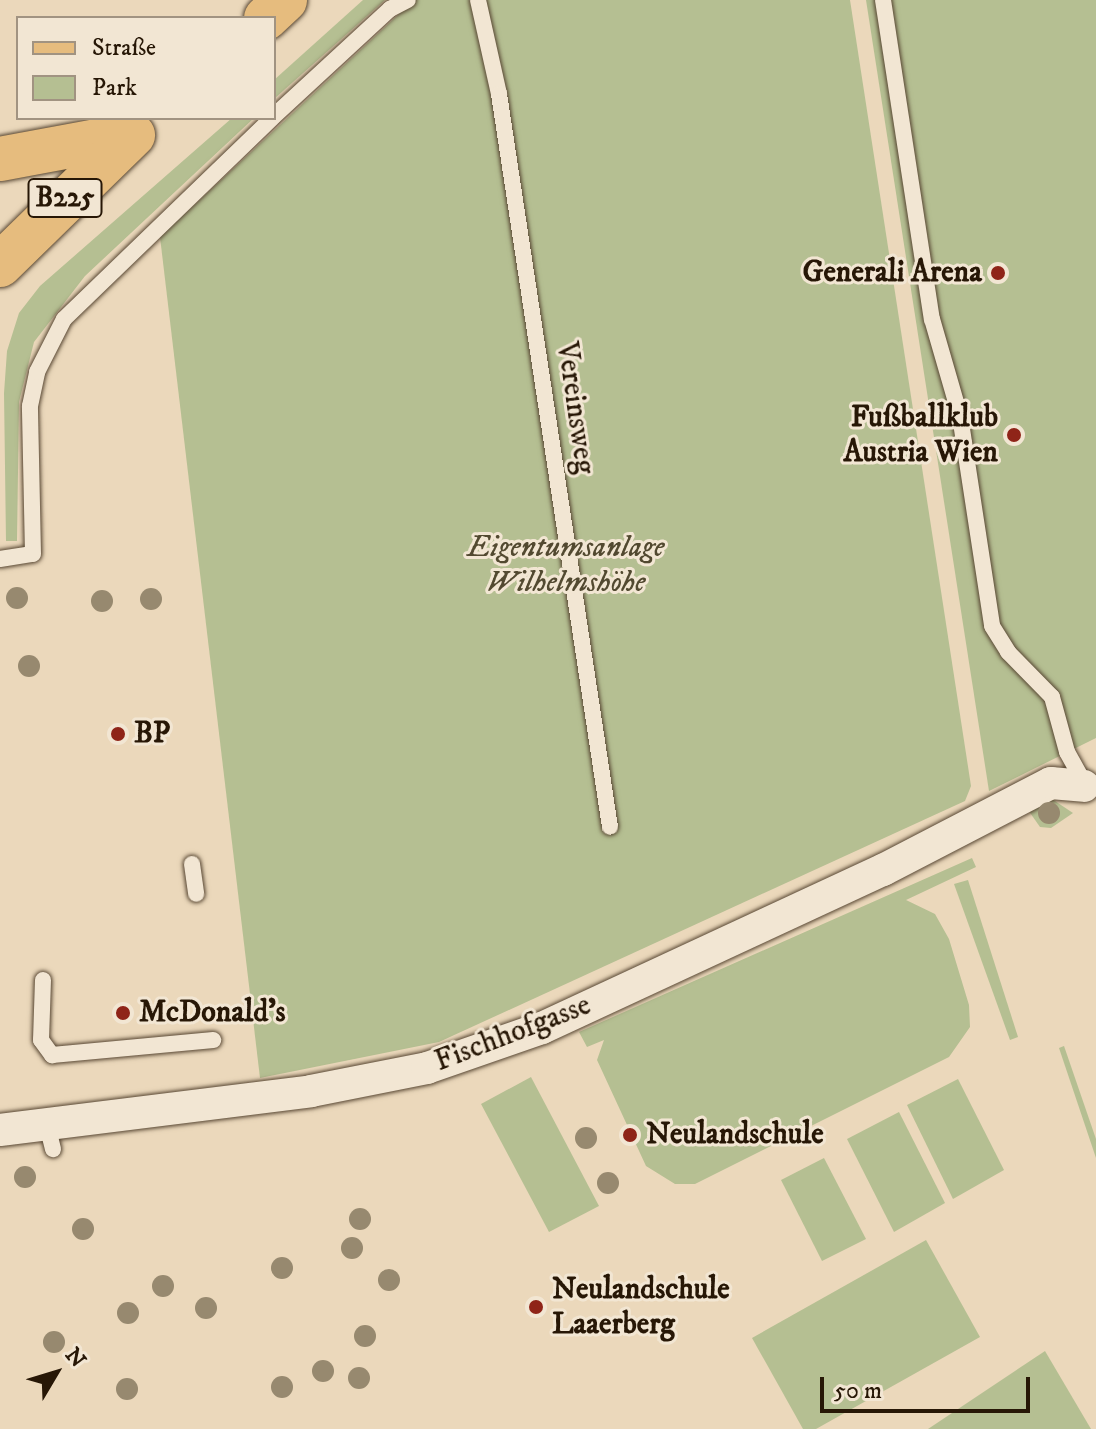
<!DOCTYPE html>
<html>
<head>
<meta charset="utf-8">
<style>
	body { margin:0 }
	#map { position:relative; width:1096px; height:1429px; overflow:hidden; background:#ebd8bb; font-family:"IM FELL DW Pica",serif }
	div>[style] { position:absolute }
	.green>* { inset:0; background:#b5bf92 }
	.roads { filter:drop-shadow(0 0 2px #584733) drop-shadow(0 0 2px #584733) }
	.service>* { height:16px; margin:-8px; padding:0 8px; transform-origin:8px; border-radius:8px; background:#f2e6d3 }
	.minor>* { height:32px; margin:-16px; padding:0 16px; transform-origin:16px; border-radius:16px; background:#f2e6d3 }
	.primary>* { height:44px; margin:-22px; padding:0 22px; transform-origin:22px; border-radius:22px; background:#e6bc7e }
	.trees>* { width:22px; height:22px; margin:-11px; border-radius:50%; background:#97896f }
	.dots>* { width:22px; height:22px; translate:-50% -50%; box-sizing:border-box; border:4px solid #f2e6d3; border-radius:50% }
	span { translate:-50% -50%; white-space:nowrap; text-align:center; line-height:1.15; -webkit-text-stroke:6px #f2e6d3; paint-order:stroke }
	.shield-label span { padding:2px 6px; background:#f2e6d3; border:2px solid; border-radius:6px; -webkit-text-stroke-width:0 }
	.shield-label { font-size:28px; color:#271706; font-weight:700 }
	.poi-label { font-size:30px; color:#271706; font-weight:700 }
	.right { translate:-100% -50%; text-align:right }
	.left { translate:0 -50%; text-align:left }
	.street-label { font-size:30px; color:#271706 }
	.park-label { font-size:30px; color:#524930; font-style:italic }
	.legend { position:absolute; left:16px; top:16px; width:260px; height:104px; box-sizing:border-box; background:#f2e6d3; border:2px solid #a19381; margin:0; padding:10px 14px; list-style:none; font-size:24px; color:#271706 }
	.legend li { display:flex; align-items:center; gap:16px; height:40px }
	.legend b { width:40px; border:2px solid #a19381 }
	.north { position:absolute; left:16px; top:1333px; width:80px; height:80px; -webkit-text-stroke:6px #f2e6d3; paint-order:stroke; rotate:52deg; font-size:22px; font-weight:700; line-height:32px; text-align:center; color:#271706 }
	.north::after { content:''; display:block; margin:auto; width:28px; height:36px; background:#271706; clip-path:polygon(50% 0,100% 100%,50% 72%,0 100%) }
	.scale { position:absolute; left:820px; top:1377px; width:210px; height:36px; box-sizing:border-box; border:4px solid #271706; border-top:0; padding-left:10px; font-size:24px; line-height:28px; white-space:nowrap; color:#271706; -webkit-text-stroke:6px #f2e6d3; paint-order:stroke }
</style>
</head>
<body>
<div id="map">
	<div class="green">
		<div style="clip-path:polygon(363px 0,385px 0,274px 99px,274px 80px)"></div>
		<div style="clip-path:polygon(414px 0,850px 0,971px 786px,965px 801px,439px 1042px,260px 1078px,160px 237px)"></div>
		<div style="clip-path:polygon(866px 0,1096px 0,1096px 738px,989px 791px)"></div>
		<div style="clip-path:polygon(232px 118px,254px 118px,85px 276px,34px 342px,19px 402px,17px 541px,6px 541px,4px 393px,7px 351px,19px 313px,40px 286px)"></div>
		<div style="clip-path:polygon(1052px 799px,1073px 813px,1051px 828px,1040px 827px,1026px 807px)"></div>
		<div style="clip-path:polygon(972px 858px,976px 867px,906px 900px,935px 914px,949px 939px,969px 1005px,970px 1027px,949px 1057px,695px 1184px,675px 1184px,646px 1166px,597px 1060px,604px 1040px,587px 1047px,579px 1032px)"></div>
		<div style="clip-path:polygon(968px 880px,1018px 1037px,1010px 1040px,954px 884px)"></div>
		<div style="clip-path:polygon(1064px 1046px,1096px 1139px,1096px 1158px,1059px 1048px)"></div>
		<div style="clip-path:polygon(531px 1077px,599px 1206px,549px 1232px,481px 1104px)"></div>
		<div style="clip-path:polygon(958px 1079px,1004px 1170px,953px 1199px,907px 1105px)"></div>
		<div style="clip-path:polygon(899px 1112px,945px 1203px,894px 1232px,847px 1139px)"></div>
		<div style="clip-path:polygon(824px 1158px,866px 1239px,822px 1261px,781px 1180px)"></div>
		<div style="clip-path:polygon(926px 1240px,980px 1337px,816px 1429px,803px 1429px,752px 1338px)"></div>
		<div style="clip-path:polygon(1045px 1351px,1091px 1429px,928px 1429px)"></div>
	</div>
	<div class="roads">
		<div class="service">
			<div style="left:478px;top:0;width:96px;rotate:77.4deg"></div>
			<div style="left:499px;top:94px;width:741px;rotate:81.39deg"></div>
			<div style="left:883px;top:0;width:323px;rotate:81.3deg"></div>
			<div style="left:932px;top:319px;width:101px;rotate:73.9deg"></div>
			<div style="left:960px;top:416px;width:212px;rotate:81.3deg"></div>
			<div style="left:992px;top:626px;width:31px;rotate:58deg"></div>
			<div style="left:1008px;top:652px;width:63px;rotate:45.6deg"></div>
			<div style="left:1052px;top:697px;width:57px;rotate:74.7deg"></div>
			<div style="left:1067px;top:752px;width:38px;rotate:61deg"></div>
			<div style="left:274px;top:116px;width:158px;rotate:-42.7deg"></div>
			<div style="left:390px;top:9px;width:20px;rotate:-27deg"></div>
			<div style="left:0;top:559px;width:33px;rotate:-9deg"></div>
			<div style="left:33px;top:554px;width:148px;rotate:-91.2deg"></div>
			<div style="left:30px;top:406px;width:35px;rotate:-78deg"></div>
			<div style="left:37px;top:372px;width:59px;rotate:-63deg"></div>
			<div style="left:64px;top:319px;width:289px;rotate:-44deg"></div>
			<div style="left:192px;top:864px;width:30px;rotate:82deg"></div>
			<div style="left:43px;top:980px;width:60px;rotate:91.9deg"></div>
			<div style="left:41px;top:1040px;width:19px;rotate:54deg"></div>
			<div style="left:52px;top:1055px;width:162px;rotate:-5.3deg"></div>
			<div style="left:47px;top:1125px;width:25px;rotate:76deg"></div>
		</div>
		<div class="minor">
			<div style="left:0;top:1130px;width:313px;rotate:-7.1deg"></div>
			<div style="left:311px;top:1091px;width:118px;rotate:-11.2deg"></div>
			<div style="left:427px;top:1068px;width:122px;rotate:-19.2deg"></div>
			<div style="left:542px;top:1028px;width:376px;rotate:-24.9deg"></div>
			<div style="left:883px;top:870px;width:189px;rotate:-27.4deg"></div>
			<div style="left:1051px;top:783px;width:33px;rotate:5deg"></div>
		</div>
		<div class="primary">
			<div style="left:266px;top:18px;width:26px;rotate:-43deg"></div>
			<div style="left:0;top:159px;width:132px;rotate:-10.5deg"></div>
			<div style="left:0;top:265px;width:186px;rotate:-44.3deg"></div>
		</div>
	</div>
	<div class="trees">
		<div style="left:17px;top:598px"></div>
		<div style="left:151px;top:599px"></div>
		<div style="left:102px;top:601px"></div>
		<div style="left:29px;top:666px"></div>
		<div style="left:1049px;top:813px"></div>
		<div style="left:586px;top:1138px"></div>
		<div style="left:25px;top:1177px"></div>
		<div style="left:608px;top:1183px"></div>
		<div style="left:360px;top:1219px"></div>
		<div style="left:83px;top:1229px"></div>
		<div style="left:352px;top:1248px"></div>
		<div style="left:282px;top:1268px"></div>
		<div style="left:389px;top:1280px"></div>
		<div style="left:163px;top:1286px"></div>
		<div style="left:206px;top:1308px"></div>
		<div style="left:128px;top:1313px"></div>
		<div style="left:365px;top:1336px"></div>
		<div style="left:54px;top:1342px"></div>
		<div style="left:323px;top:1371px"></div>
		<div style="left:359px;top:1378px"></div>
		<div style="left:282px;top:1387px"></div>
		<div style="left:127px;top:1389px"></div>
	</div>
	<div class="dots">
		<div style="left:998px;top:273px;background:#8f2418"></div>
		<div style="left:1014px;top:435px;background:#8f2418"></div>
		<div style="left:118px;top:734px;background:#8f2418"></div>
		<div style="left:123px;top:1013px;background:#8f2418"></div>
		<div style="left:630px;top:1135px;background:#8f2418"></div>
		<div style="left:536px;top:1307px;background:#8f2418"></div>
	</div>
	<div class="shield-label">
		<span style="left:65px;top:198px">B225</span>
	</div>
	<div class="poi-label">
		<span class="right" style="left:982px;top:273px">Generali Arena</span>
		<span class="right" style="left:998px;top:435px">Fußballklub<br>Austria Wien</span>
		<span class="left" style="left:134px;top:734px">BP</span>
		<span class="left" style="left:139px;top:1013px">McDonald's</span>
		<span class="left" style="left:646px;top:1135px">Neulandschule</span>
		<span class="left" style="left:552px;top:1307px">Neulandschule<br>Laaerberg</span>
	</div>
	<div class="street-label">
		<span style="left:575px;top:408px;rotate:82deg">Vereinsweg</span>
		<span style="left:513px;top:1034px;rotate:-21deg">Fischhofgasse</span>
	</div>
	<div class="park-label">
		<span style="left:566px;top:565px">Eigentumsanlage<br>Wilhelmshöhe</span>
	</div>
	<ul class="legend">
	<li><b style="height:10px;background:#e6bc7e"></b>Straße</li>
	<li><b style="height:22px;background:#b5bf92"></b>Park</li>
	</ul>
	<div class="north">N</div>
	<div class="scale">50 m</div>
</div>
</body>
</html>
